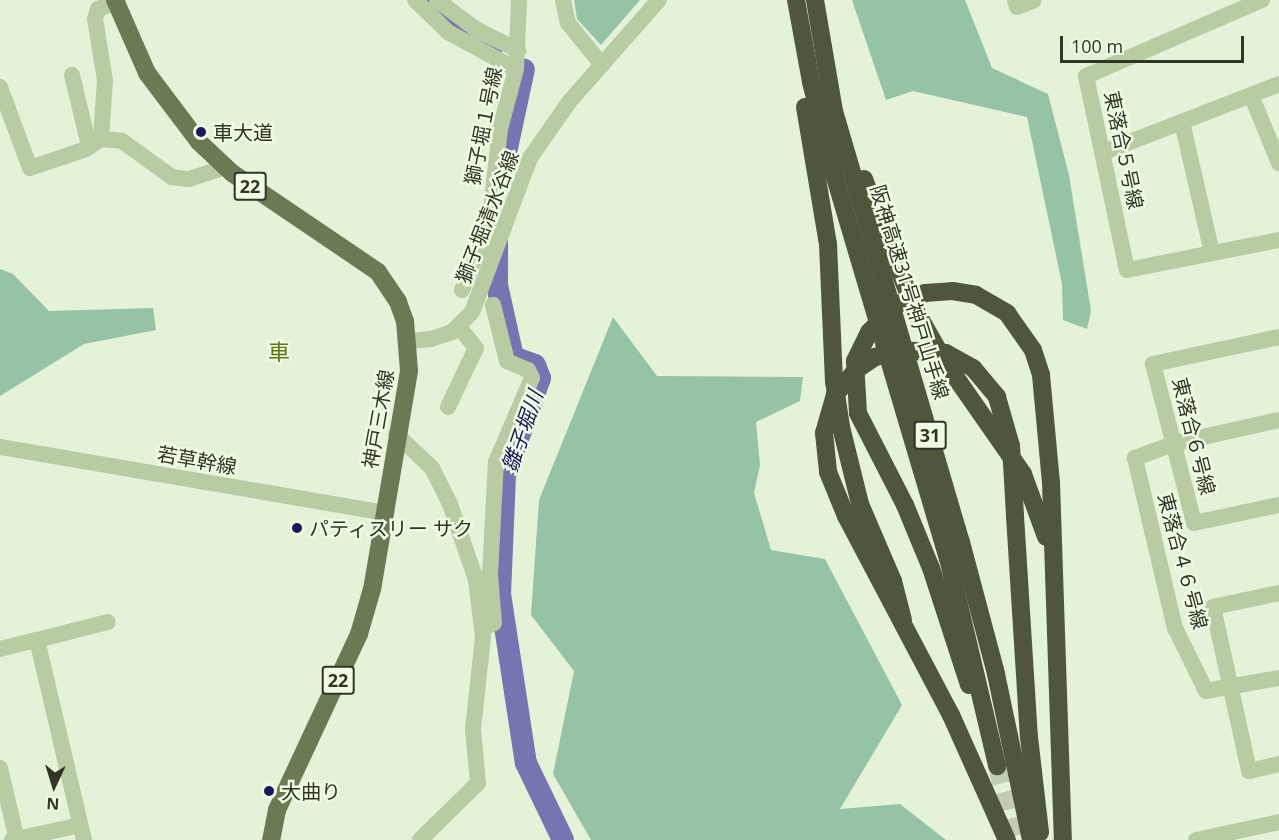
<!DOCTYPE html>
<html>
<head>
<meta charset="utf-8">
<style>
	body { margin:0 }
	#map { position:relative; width:1279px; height:840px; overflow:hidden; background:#e4f3d7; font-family:"Open Sans","Noto Sans JP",sans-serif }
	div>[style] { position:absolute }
	.green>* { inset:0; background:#96c3a6 }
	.river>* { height:22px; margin:-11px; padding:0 11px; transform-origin:11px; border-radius:11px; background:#7774b2 }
	.highway-tunnel>* { height:18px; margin-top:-9px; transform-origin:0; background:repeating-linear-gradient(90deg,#c0cdb3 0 18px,transparent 0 27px) }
	.minor>* { height:16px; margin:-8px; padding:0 8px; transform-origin:8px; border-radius:8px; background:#b8cba2 }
	.major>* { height:18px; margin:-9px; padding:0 9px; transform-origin:9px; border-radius:9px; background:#6c7955 }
	.highway>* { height:18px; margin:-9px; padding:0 9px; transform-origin:9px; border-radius:9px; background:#4e573b }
	.minor-bridge>* { height:16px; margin:-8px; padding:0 8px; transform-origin:8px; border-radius:8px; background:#b8cba2 }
	.highway-bridge>* { height:18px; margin:-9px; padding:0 9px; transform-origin:9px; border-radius:9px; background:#4e573b }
	.dots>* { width:16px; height:16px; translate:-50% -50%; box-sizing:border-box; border:3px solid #eefae3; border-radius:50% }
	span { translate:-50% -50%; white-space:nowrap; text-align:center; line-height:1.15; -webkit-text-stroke:5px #eefae3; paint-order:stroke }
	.shield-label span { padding:2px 4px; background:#eefae3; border:2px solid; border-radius:4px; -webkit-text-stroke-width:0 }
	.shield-label { font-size:18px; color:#303525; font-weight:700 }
	.street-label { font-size:20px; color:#303525 }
	.poi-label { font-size:20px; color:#303525 }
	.left { translate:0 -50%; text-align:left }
	.water-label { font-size:21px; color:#1d185a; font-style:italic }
	.quarter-label { font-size:22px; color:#607817 }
	.north { position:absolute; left:24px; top:756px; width:60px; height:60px; -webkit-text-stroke:4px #eefae3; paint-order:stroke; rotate:184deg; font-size:16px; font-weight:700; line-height:24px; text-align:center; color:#303525 }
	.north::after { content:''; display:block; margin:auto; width:21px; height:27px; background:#303525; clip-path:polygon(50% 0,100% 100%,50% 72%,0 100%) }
	.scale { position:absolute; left:1060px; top:36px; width:184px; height:27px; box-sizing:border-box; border:3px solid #303525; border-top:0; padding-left:8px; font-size:18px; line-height:21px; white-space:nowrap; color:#303525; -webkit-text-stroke:4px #eefae3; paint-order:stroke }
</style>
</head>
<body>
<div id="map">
	<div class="green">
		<div style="clip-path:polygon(574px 0,640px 0,601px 45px,577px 19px)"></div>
		<div style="clip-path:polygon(852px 0,965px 0,992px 68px,1048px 94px,1069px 175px,1091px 311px,1087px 329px,1063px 320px,1062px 284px,1027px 117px,913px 91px,886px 100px)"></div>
		<div style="clip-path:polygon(0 269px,13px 274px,49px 311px,153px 308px,156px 330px,84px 344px,0 396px)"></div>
		<div style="clip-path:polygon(613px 317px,657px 376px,803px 377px,800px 401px,756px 422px,760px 465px,754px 493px,771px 550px,825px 559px,902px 705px,840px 809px,900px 804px,946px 840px,591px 840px,553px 774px,574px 671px,531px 615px,539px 500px)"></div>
	</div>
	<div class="river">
		<div style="left:426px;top:2px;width:16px;rotate:47deg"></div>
		<div style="left:437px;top:14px;width:64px;rotate:29.7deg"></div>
		<div style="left:501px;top:176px;width:109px;rotate:-77.9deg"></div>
		<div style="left:497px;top:239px;width:46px;rotate:90deg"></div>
		<div style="left:497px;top:285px;width:74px;rotate:77.5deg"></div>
		<div style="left:513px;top:357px;width:23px;rotate:20deg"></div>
		<div style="left:535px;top:365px;width:14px;rotate:69deg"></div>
		<div style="left:540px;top:378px;width:103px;rotate:109.8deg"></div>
		<div style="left:505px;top:475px;width:119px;rotate:92.4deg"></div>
		<div style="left:500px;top:594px;width:171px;rotate:81.3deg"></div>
		<div style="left:526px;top:763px;width:85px;rotate:64.3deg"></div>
	</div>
	<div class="highway-tunnel">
		<div style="left:997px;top:766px;width:76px;rotate:76.3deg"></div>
	</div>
	<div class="minor">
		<div style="left:415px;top:0;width:46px;rotate:44.1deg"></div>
		<div style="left:448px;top:32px;width:77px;rotate:28.6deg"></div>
		<div style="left:437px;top:0;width:50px;rotate:36.9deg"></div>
		<div style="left:477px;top:30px;width:46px;rotate:26deg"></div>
		<div style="left:563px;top:0;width:24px;rotate:78deg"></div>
		<div style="left:568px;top:23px;width:54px;rotate:51deg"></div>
		<div style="left:1015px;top:0;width:7px;rotate:74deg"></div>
		<div style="left:1017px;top:7px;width:18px;rotate:-22deg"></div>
		<div style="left:1262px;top:0;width:192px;rotate:156.6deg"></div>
		<div style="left:1086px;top:76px;width:198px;rotate:78.1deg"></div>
		<div style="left:1127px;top:270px;width:155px;rotate:-11.2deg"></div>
		<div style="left:115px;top:3px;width:18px;rotate:161deg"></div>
		<div style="left:98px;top:9px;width:10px;rotate:107deg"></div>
		<div style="left:95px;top:19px;width:62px;rotate:80.7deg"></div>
		<div style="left:105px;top:80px;width:59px;rotate:93.9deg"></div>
		<div style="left:101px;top:139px;width:21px;rotate:5deg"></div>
		<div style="left:122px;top:141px;width:62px;rotate:35.8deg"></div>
		<div style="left:172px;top:177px;width:17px;rotate:7deg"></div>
		<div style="left:189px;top:179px;width:38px;rotate:-18deg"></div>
		<div style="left:72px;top:75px;width:73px;rotate:76.5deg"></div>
		<div style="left:0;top:87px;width:86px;rotate:69.7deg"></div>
		<div style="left:30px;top:168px;width:59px;rotate:-18.7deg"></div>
		<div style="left:86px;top:149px;width:18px;rotate:-34deg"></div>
		<div style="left:1251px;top:95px;width:74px;rotate:67.6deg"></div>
		<div style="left:569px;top:102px;width:136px;rotate:-48.6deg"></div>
		<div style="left:1182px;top:122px;width:134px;rotate:77.1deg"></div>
		<div style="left:1104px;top:152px;width:188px;rotate:-21.2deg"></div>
		<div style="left:462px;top:290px;width:69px;rotate:-67.1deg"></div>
		<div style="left:489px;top:226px;width:98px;rotate:-83.5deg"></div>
		<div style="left:500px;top:129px;width:62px;rotate:-75.1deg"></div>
		<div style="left:516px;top:69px;width:69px;rotate:-87.5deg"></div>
		<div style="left:1279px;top:337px;width:129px;rotate:167.9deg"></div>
		<div style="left:1153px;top:364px;width:164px;rotate:75.5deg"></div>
		<div style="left:1194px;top:523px;width:87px;rotate:-12deg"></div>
		<div style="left:408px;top:341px;width:23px;rotate:-5deg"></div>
		<div style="left:431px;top:339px;width:22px;rotate:-18deg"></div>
		<div style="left:452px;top:332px;width:28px;rotate:-45deg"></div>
		<div style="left:472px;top:312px;width:14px;rotate:-69deg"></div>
		<div style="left:448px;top:407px;width:65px;rotate:-64.6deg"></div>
		<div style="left:476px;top:348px;width:27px;rotate:-129deg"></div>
		<div style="left:1279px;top:420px;width:106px;rotate:167.4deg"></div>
		<div style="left:1176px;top:443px;width:44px;rotate:159.9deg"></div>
		<div style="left:1135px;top:458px;width:175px;rotate:76.8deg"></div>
		<div style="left:1175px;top:628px;width:70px;rotate:63.8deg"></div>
		<div style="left:1206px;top:691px;width:74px;rotate:-10.1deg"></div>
		<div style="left:396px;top:434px;width:50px;rotate:43.4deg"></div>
		<div style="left:432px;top:468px;width:40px;rotate:63.4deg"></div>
		<div style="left:450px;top:504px;width:80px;rotate:71.1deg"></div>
		<div style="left:476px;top:580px;width:57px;rotate:83deg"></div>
		<div style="left:483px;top:637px;width:93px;rotate:96.2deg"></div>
		<div style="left:473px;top:729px;width:54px;rotate:84.7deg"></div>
		<div style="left:478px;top:783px;width:81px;rotate:135.5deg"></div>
		<div style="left:0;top:447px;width:392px;rotate:9.7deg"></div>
		<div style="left:1279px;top:593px;width:67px;rotate:168deg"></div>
		<div style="left:1213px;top:607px;width:168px;rotate:77.6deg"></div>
		<div style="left:1249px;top:771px;width:31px;rotate:-13deg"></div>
		<div style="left:482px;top:629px;width:13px;rotate:-27deg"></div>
		<div style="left:494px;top:623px;width:48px;rotate:-94.8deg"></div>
		<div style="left:490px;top:575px;width:113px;rotate:-87deg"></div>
		<div style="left:496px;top:462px;width:91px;rotate:-66.8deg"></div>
		<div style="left:532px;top:378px;width:9px;rotate:-117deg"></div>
		<div style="left:528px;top:370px;width:23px;rotate:-157deg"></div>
		<div style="left:507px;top:361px;width:58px;rotate:-104deg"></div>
		<div style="left:0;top:649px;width:38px;rotate:-14deg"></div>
		<div style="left:0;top:768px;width:74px;rotate:76.7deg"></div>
		<div style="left:12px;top:840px;width:70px;rotate:-12.4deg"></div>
		<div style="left:84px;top:840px;width:205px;rotate:-103.2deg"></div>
		<div style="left:37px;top:640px;width:73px;rotate:-14.2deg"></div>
		<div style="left:1196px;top:840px;width:85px;rotate:-12.2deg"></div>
	</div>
	<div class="major">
		<div style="left:115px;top:0;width:80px;rotate:66.3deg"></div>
		<div style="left:147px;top:73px;width:86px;rotate:53deg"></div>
		<div style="left:199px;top:142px;width:45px;rotate:43.2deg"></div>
		<div style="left:232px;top:173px;width:176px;rotate:34.1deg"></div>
		<div style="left:378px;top:272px;width:36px;rotate:56deg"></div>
		<div style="left:398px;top:302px;width:20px;rotate:70deg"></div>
		<div style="left:405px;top:321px;width:50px;rotate:85.4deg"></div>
		<div style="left:409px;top:371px;width:221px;rotate:99.6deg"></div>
		<div style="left:372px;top:589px;width:47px;rotate:106.1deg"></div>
		<div style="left:359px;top:634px;width:194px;rotate:115deg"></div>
		<div style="left:277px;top:810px;width:31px;rotate:101deg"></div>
	</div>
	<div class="highway">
		<div style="left:796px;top:0;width:83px;rotate:79.6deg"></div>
		<div style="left:811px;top:82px;width:95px;rotate:76deg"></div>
		<div style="left:834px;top:174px;width:401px;rotate:73.5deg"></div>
		<div style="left:948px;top:558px;width:214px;rotate:76.7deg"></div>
		<div style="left:815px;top:0;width:113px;rotate:80.3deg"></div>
		<div style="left:834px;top:111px;width:449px;rotate:73.6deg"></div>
		<div style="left:961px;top:542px;width:137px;rotate:75.1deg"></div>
		<div style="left:996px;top:674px;width:170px;rotate:78.1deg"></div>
		<div style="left:805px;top:107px;width:139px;rotate:80.5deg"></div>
		<div style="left:828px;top:244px;width:137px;rotate:87.5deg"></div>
		<div style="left:834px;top:381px;width:47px;rotate:81.3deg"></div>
		<div style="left:841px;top:427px;width:79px;rotate:76.1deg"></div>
		<div style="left:860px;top:504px;width:84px;rotate:66.8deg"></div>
		<div style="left:893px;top:581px;width:40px;rotate:75.6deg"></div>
		<div style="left:864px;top:179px;width:136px;rotate:68.9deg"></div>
		<div style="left:913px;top:306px;width:64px;rotate:60.3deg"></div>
		<div style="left:945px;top:362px;width:136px;rotate:55.1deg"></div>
		<div style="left:1023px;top:474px;width:67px;rotate:69.9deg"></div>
		<div style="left:952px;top:291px;width:24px;rotate:9deg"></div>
		<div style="left:976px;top:295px;width:36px;rotate:30deg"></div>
		<div style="left:1007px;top:313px;width:45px;rotate:54.9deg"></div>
		<div style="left:1033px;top:350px;width:26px;rotate:72deg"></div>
		<div style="left:1041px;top:375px;width:107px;rotate:84.7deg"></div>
		<div style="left:1051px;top:482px;width:358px;rotate:88.1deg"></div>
		<div style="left:824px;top:433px;width:39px;rotate:84deg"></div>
		<div style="left:828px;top:472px;width:48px;rotate:67.8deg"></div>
		<div style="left:846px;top:516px;width:225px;rotate:62.2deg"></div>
		<div style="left:951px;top:715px;width:137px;rotate:65.9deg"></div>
		<div style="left:905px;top:505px;width:68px;rotate:67.6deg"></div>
		<div style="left:931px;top:568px;width:123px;rotate:72deg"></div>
		<div style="left:1015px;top:516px;width:221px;rotate:86.4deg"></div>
		<div style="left:1029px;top:737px;width:96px;rotate:83.4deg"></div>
	</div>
	<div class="minor-bridge">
		<div style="left:477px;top:299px;width:151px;rotate:-69.4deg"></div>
		<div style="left:530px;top:158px;width:68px;rotate:-55.1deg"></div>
	</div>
	<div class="highway-bridge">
		<div style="left:824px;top:433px;width:40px;rotate:-74deg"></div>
		<div style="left:835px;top:395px;width:33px;rotate:-50deg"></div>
		<div style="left:856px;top:370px;width:23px;rotate:-34deg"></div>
		<div style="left:875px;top:357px;width:25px;rotate:-16deg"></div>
		<div style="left:899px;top:350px;width:47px;rotate:3.7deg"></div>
		<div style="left:946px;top:353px;width:31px;rotate:29deg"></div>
		<div style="left:973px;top:368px;width:38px;rotate:50deg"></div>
		<div style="left:997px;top:397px;width:51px;rotate:74.1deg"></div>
		<div style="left:1011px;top:446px;width:70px;rotate:86.7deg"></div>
		<div style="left:905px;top:505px;width:103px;rotate:-117.1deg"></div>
		<div style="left:858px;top:413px;width:52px;rotate:-93.3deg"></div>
		<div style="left:855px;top:361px;width:32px;rotate:-64deg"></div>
		<div style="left:869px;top:332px;width:40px;rotate:-44deg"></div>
		<div style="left:898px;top:304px;width:29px;rotate:-22deg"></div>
		<div style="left:925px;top:293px;width:27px;rotate:-4deg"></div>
	</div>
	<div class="dots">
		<div style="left:201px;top:132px;background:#1d185a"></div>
		<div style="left:297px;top:528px;background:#1d185a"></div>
		<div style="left:269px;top:791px;background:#1d185a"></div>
	</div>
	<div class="shield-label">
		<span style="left:250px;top:186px">22</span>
		<span style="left:930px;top:435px">31</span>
		<span style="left:338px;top:680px">22</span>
	</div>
	<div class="street-label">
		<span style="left:483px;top:126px;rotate:-79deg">獅子堀１号線</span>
		<span style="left:1124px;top:150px;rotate:78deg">東落合５号線</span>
		<span style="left:487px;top:217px;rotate:-69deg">獅子堀清水谷線</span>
		<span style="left:910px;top:292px;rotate:73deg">阪神高速31号神戸山手線</span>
		<span style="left:378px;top:419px;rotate:-80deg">神戸三木線</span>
		<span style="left:1194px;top:436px;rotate:76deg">東落合６号線</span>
		<span style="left:197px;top:460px;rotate:10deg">若草幹線</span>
		<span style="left:1183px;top:561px;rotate:75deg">東落合４６号線</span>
	</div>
	<div class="poi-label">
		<span class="left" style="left:213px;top:132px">車大道</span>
		<span class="left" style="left:309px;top:528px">パティスリー サク</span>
		<span class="left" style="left:281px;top:791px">大曲り</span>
	</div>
	<div class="water-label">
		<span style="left:522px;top:431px;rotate:-71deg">雛子堀川</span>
	</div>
	<div class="quarter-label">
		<span style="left:279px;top:352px">車</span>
	</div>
	<div class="north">N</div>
	<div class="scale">100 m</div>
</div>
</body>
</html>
